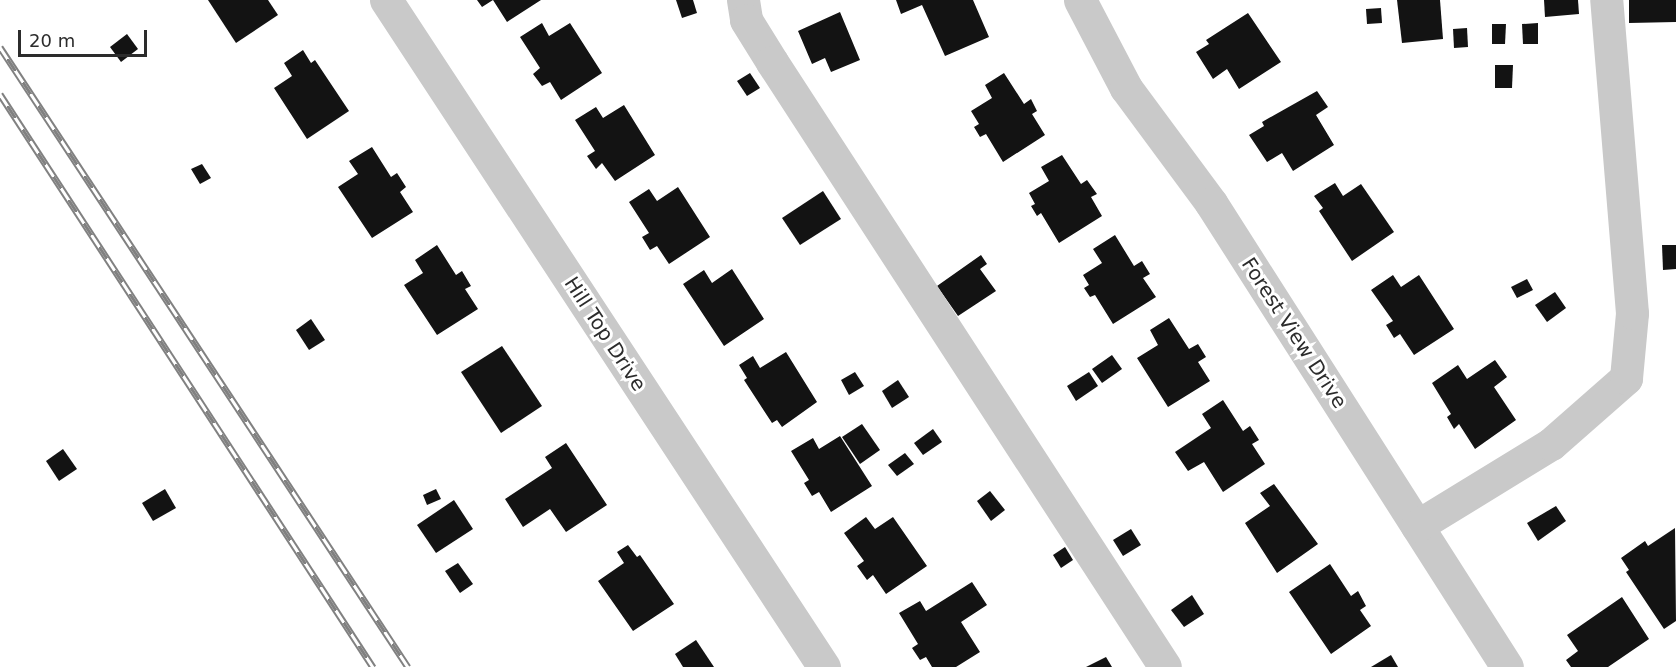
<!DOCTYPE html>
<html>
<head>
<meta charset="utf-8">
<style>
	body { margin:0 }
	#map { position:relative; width:1676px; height:667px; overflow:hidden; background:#fff; font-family:"DejaVu Sans",sans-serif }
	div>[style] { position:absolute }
	.building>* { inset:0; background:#131313 }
	.minor>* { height:33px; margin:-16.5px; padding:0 16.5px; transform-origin:16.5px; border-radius:16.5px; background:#c9c9c9 }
	.rail>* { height:7px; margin-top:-3.5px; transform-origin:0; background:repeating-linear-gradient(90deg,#fff 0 14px,#818181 0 28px); box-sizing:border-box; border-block:2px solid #818181 }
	span { translate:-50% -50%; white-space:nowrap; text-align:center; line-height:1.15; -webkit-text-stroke:6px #fff; paint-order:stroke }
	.street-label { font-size:20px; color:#2c2c2c }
	.scale { position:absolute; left:18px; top:30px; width:129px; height:27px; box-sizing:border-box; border:3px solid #2c2c2c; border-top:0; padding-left:8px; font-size:18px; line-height:21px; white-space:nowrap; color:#2c2c2c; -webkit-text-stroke:4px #fff; paint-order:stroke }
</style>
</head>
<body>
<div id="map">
	<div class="building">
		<div style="clip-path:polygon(208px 0,268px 0,278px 15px,236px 43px)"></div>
		<div style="clip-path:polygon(477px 0,541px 0,507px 22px,493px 0,482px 7px)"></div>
		<div style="clip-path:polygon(676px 0,693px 0,697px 13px,682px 18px)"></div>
		<div style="clip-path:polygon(896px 0,973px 0,989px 37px,945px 56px,922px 5px,901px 14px)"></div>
		<div style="clip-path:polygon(1397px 0,1440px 0,1443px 39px,1402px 43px)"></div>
		<div style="clip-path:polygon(1544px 0,1578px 0,1579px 14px,1545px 17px)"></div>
		<div style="clip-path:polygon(1629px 0,1676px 0,1676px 22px,1629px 23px)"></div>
		<div style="clip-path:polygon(1381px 8px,1382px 23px,1367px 24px,1366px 9px)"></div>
		<div style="clip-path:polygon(840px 12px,860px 60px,831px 72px,825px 58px,812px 64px,798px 31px)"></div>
		<div style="clip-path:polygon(1248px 13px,1281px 62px,1239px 89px,1227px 69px,1213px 79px,1196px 52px,1209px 44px,1206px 40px)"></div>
		<div style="clip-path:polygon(542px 23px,549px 36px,570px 23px,602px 73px,561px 100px,550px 82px,542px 86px,533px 74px,540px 68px,520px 37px)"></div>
		<div style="clip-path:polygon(1538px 23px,1538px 44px,1523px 44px,1522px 24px)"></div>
		<div style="clip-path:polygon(1492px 24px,1506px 24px,1505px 44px,1492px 44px)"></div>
		<div style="clip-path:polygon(1467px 28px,1468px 47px,1454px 48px,1453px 29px)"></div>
		<div style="clip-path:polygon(127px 34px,138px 49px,121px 62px,110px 47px)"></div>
		<div style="clip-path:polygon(303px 50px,311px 63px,315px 60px,349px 111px,307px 139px,274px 88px,292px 76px,284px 63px)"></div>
		<div style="clip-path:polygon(1495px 65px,1513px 65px,1512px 88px,1495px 88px)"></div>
		<div style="clip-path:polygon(750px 73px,760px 88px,747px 96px,737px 81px)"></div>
		<div style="clip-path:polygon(1004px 73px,1024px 104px,1031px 99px,1037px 111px,1032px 114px,1045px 135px,1003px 162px,986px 134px,980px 137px,974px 127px,979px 124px,971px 111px,992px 98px,985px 85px)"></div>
		<div style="clip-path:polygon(1317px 91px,1328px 107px,1316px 115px,1334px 145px,1293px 171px,1282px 153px,1267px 162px,1249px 135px,1264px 126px,1262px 122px)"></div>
		<div style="clip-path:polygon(624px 105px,655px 155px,615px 181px,602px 163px,596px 169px,587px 156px,595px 151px,575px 120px,596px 107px,603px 118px)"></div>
		<div style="clip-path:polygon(372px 147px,391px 177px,397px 173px,406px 187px,400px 192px,413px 212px,372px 238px,338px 187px,358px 174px,349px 161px)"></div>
		<div style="clip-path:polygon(1062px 155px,1081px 184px,1087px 180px,1097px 194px,1091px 197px,1102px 216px,1059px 243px,1041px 213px,1037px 216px,1031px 206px,1035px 204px,1029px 193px,1049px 181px,1041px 167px)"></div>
		<div style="clip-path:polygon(202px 164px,211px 178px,200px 184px,191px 169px)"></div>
		<div style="clip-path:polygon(1335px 183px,1343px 196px,1361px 184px,1394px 232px,1352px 261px,1319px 211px,1323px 208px,1314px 196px)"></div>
		<div style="clip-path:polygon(678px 187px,710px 237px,669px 264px,657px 246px,650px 250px,642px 237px,649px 233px,629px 202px,649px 189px,657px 201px)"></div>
		<div style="clip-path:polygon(823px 191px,841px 219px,800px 245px,782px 218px)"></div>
		<div style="clip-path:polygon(1115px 235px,1134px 266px,1142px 261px,1150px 274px,1143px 278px,1156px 297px,1113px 324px,1095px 295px,1090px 297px,1084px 288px,1089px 285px,1083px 275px,1102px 263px,1093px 249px)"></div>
		<div style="clip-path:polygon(437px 245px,456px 275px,462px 271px,471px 286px,465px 289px,478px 309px,437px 335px,404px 285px,423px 273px,415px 260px)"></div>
		<div style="clip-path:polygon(1662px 245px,1676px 245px,1676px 269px,1663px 270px)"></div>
		<div style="clip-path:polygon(981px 255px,987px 264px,980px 269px,996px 291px,958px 316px,937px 286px)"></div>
		<div style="clip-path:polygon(732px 269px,764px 319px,724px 346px,683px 284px,704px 270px,712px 283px)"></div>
		<div style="clip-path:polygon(1393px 275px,1401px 287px,1419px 275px,1454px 329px,1414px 355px,1400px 334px,1394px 338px,1386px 325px,1393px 321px,1371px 290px)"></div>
		<div style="clip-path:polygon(1527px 279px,1533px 290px,1517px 298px,1511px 287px)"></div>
		<div style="clip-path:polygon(1555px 292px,1566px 308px,1547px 322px,1535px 305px)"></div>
		<div style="clip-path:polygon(1169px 318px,1189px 349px,1198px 344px,1206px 357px,1198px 362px,1210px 381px,1168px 407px,1137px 358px,1158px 345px,1150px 330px)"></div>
		<div style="clip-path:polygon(311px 319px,325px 340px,309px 350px,296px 330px)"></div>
		<div style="clip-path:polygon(502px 346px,542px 406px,501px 433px,461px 372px)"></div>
		<div style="clip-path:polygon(786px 352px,817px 402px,782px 427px,777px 420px,772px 423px,744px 380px,747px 378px,739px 365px,753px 356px,760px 368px)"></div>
		<div style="clip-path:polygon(1112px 355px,1122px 369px,1102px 383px,1092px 369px)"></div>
		<div style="clip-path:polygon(1495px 360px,1507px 377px,1494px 387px,1516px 420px,1475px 449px,1459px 424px,1454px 429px,1447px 417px,1451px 414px,1432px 383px,1458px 365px,1467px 379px)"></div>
		<div style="clip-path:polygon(855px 372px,864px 386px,849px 395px,841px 380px)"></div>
		<div style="clip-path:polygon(1089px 372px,1098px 386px,1076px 401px,1067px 386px)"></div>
		<div style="clip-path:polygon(898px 380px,909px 397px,892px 408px,882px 391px)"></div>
		<div style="clip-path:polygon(1223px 400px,1243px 431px,1250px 426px,1259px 440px,1252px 444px,1265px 464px,1223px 492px,1204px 462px,1188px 471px,1175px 452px,1211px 428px,1202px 414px)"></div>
		<div style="clip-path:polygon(862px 424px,880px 450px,860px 464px,842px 437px)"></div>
		<div style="clip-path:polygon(933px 429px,942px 442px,923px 455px,914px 443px)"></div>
		<div style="clip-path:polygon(840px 436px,872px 486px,831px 512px,819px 492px,812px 496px,804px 483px,809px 480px,791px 451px,813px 438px,819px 449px)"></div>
		<div style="clip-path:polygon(566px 443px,607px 505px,566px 532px,550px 509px,523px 527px,505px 499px,552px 468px,545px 457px)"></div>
		<div style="clip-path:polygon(63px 449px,77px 469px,59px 481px,46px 461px)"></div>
		<div style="clip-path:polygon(905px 453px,914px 464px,897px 476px,888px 465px)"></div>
		<div style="clip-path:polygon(1274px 484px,1318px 544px,1277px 573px,1245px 523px,1270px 506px,1260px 493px)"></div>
		<div style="clip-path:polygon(165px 489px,176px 508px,153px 521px,142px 503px)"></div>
		<div style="clip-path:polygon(436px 489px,441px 499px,427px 505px,423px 495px)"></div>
		<div style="clip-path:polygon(990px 491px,1005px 510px,991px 521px,977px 501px)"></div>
		<div style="clip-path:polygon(454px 500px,473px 529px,436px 553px,417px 525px)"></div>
		<div style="clip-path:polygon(1556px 506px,1566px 521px,1538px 541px,1527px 523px)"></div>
		<div style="clip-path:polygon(866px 517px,875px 529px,893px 517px,927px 566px,886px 594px,873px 575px,867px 580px,857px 566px,864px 561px,844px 533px)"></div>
		<div style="clip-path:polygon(1675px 528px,1676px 621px,1664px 629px,1626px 572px,1629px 570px,1621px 558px,1645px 541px,1648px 546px)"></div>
		<div style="clip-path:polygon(1131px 529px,1141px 545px,1123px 556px,1113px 540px)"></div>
		<div style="clip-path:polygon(628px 545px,637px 557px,640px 555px,674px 604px,633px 631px,598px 581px,624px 563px,617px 552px)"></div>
		<div style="clip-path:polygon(1065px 547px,1073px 560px,1061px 568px,1053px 555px)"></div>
		<div style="clip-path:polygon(458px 563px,473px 584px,460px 593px,445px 571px)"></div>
		<div style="clip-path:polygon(1330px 564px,1351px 596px,1358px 591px,1366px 606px,1360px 610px,1371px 626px,1331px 654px,1289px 592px)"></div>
		<div style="clip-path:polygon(972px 582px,987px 605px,961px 622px,980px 652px,956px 667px,932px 667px,926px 657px,920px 660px,912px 648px,918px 644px,899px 613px,920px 601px,926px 611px)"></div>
		<div style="clip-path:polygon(1192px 595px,1204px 614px,1184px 627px,1171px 610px)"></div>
		<div style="clip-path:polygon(1622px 597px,1649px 639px,1608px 667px,1571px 667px,1566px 660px,1578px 651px,1567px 635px)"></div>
		<div style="clip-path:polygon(696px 640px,714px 667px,683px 667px,675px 654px)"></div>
		<div style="clip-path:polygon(1391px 655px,1398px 667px,1371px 667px)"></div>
		<div style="clip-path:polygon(1106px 657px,1112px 667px,1086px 667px)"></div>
	</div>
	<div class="minor">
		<div style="left:386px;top:0;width:798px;rotate:56.71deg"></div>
		<div style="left:743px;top:0;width:20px;rotate:81deg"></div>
		<div style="left:746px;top:20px;width:49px;rotate:58.2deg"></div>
		<div style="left:772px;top:62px;width:721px;rotate:56.99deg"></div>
		<div style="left:1080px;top:0;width:99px;rotate:62.4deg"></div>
		<div style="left:1126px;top:88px;width:143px;rotate:53.5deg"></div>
		<div style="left:1211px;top:203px;width:550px;rotate:57.46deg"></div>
		<div style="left:1417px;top:526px;width:157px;rotate:-31.5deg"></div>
		<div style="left:1551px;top:444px;width:100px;rotate:-41.3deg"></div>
		<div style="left:1626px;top:378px;width:65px;rotate:-84.7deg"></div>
		<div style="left:1632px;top:313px;width:314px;rotate:-94.7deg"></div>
	</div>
	<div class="rail">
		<div style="left:0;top:47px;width:742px;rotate:56.65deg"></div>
		<div style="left:0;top:94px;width:684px;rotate:56.94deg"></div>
	</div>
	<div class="street-label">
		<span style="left:1294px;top:333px;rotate:57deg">Forest View Drive</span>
		<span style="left:605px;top:334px;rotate:57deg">Hill Top Drive</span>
	</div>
	<div class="scale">20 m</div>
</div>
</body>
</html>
